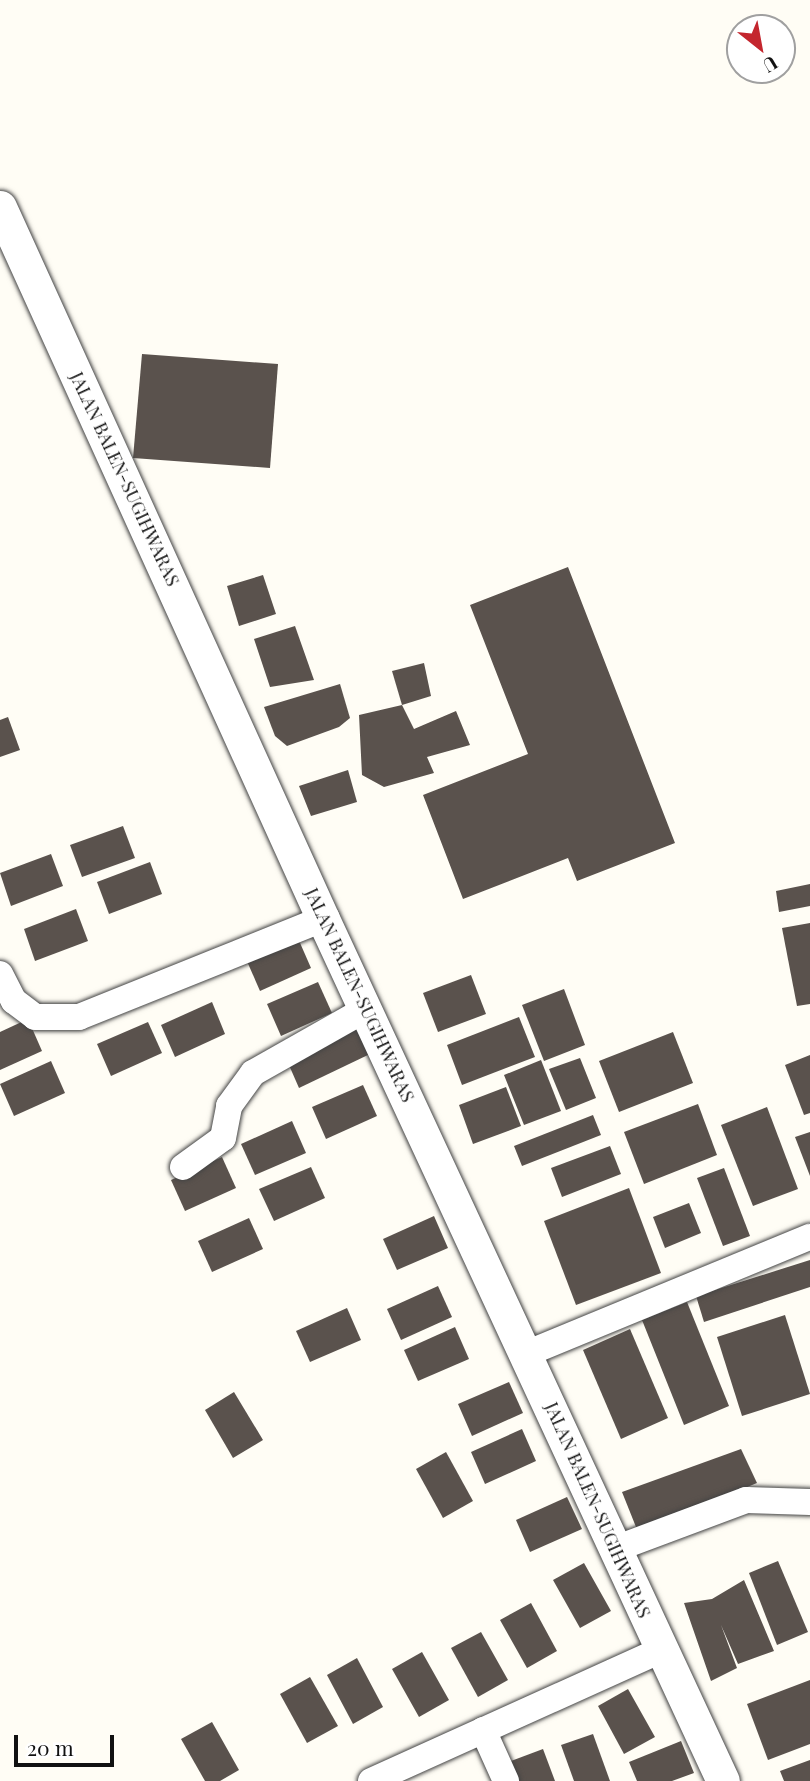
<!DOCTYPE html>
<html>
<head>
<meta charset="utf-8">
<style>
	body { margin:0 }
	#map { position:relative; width:810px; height:1781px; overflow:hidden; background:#fffdf5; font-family:"Playfair Display",serif }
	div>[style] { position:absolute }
	.building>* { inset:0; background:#5a524d }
	.roads { filter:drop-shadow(0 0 2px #444) drop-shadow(0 0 2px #444) }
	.minor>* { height:26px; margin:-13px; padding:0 13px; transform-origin:13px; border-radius:13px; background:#fff }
	.tertiary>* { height:33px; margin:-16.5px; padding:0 16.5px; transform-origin:16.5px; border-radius:16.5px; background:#fff }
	span { translate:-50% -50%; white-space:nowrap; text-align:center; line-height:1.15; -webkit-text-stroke:7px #fff; paint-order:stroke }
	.street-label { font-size:18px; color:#111 }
	.north { position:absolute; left:726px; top:14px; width:70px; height:70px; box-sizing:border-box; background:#fff; border:2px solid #a0a0a0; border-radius:50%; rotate:149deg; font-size:19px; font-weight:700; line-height:28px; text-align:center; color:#111 }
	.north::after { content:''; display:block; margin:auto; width:24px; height:32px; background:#c4262e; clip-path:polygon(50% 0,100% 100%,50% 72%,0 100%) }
	.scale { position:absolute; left:14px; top:1735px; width:100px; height:32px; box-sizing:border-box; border:4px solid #111; border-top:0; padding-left:9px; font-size:21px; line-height:24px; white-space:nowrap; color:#111; -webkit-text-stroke:5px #fff; paint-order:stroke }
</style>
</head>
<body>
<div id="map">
	<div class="building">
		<div style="clip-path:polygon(142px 354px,278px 364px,270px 468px,133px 458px)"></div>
		<div style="clip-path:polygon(568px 567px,675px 843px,577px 881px,568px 858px,463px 899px,423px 795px,528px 754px,470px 605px)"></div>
		<div style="clip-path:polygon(263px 575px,276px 614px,239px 626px,227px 586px)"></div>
		<div style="clip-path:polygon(295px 626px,314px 680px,270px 687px,254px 639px)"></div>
		<div style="clip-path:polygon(424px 663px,431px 696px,402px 705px,392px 671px)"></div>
		<div style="clip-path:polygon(340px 684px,350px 718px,339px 727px,287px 746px,275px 736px,264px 707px)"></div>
		<div style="clip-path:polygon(402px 705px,414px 729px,456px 711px,470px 745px,427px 757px,434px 773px,384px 787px,362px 775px,359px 715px)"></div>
		<div style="clip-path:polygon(8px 717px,20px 750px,0 757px,0 720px)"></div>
		<div style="clip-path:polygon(348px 770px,357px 802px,311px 816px,299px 786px)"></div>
		<div style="clip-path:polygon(123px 826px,135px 858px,82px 877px,70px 845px)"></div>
		<div style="clip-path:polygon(51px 854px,63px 886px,11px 906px,0 873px)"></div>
		<div style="clip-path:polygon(150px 862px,162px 894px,109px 914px,97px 882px)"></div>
		<div style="clip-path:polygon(810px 884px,810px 906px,779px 912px,776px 891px)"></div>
		<div style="clip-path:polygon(76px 909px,88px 941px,35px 961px,24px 929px)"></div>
		<div style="clip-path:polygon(810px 923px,810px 1004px,797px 1006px,782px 928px)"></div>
		<div style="clip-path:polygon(297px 936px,311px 968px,260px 991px,246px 959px)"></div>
		<div style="clip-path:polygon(471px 975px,486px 1014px,438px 1032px,423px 993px)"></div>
		<div style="clip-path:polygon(318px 982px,332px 1013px,281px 1036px,267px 1004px)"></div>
		<div style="clip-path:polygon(564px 989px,585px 1045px,544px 1061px,522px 1005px)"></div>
		<div style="clip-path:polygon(212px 1002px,225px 1034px,175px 1057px,161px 1025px)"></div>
		<div style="clip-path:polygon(519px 1017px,535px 1057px,462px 1085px,447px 1045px)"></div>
		<div style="clip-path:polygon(28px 1019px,42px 1051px,0 1070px,0 1032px)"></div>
		<div style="clip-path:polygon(148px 1022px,162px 1053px,111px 1076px,97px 1044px)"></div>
		<div style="clip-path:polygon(358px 1024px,370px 1054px,299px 1088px,285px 1056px)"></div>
		<div style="clip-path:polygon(673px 1032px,693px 1083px,619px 1112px,599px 1061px)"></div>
		<div style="clip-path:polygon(810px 1055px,810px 1113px,804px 1115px,785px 1065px)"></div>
		<div style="clip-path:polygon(580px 1058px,596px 1098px,566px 1110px,549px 1069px)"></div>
		<div style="clip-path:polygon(541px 1060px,561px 1111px,524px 1125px,504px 1075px)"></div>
		<div style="clip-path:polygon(51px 1061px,65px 1093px,14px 1116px,0 1084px)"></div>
		<div style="clip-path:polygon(363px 1085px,377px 1116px,326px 1139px,312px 1107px)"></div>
		<div style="clip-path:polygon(506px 1087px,521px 1126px,473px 1144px,459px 1105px)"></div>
		<div style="clip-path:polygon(698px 1104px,717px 1155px,644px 1184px,624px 1132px)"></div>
		<div style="clip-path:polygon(767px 1107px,798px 1189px,753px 1206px,721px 1125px)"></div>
		<div style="clip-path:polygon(593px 1115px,601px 1135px,522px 1166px,514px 1146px)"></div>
		<div style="clip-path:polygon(292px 1121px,306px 1153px,255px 1175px,241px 1144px)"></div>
		<div style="clip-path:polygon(810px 1132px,810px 1176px,795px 1137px)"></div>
		<div style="clip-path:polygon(610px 1146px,621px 1174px,562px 1197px,551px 1168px)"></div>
		<div style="clip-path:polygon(222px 1157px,236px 1188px,185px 1211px,171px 1180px)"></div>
		<div style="clip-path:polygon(311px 1167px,325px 1198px,274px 1221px,259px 1189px)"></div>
		<div style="clip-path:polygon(724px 1168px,750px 1236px,723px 1246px,697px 1178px)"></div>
		<div style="clip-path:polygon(629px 1188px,661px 1273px,576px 1305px,544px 1221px)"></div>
		<div style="clip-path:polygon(689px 1203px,701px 1233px,665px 1248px,653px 1217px)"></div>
		<div style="clip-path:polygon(434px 1216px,448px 1248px,397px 1270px,383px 1239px)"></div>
		<div style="clip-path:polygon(249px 1218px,263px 1249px,212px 1272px,198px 1241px)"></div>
		<div style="clip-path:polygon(810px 1260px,810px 1287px,704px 1322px,696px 1296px)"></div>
		<div style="clip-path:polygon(438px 1286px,452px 1317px,401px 1340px,387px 1309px)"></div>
		<div style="clip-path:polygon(687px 1302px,729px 1406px,684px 1425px,642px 1320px)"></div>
		<div style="clip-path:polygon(347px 1308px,361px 1340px,310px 1362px,296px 1331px)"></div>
		<div style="clip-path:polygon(785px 1315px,810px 1394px,742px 1416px,717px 1337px)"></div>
		<div style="clip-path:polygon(455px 1327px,469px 1359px,418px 1381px,404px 1350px)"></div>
		<div style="clip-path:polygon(630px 1329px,668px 1418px,621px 1439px,583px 1350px)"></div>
		<div style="clip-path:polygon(509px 1382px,523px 1413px,472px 1436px,458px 1404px)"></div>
		<div style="clip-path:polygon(234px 1392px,263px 1440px,233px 1458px,205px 1410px)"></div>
		<div style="clip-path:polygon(522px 1429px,536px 1461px,485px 1484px,471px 1452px)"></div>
		<div style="clip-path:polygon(741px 1449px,757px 1483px,638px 1532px,622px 1492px)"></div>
		<div style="clip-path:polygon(446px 1452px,473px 1501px,443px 1518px,416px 1469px)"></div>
		<div style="clip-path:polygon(567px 1497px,582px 1529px,530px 1552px,516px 1520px)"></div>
		<div style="clip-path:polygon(778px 1561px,808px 1632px,777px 1645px,749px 1573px)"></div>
		<div style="clip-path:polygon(584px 1563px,611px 1611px,580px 1628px,553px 1580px)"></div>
		<div style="clip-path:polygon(744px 1580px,774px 1651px,738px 1664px,721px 1625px,737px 1668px,711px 1681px,684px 1603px,712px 1599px)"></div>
		<div style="clip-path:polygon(531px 1603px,557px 1651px,527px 1668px,500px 1620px)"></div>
		<div style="clip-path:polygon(481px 1632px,508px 1680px,478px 1697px,451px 1648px)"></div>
		<div style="clip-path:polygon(422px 1652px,449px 1700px,419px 1717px,392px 1669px)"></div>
		<div style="clip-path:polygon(357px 1658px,383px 1707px,353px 1724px,327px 1675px)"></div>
		<div style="clip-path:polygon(310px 1677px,338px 1726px,307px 1743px,280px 1694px)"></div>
		<div style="clip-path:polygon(810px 1680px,810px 1744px,768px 1760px,747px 1704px)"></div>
		<div style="clip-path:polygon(628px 1689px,655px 1737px,624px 1754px,598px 1706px)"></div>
		<div style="clip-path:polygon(212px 1722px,239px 1770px,220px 1781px,205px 1781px,181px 1739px)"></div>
		<div style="clip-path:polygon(593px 1734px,610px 1781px,574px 1781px,561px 1745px)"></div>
		<div style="clip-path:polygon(681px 1741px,694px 1773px,672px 1781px,637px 1781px,629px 1762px)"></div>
		<div style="clip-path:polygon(543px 1749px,555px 1781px,518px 1781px,511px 1761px)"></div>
		<div style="clip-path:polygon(810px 1760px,810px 1781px,784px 1781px,780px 1771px)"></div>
	</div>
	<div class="roads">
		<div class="minor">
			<div style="left:0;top:974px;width:30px;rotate:63deg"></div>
			<div style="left:14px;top:1001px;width:26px;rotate:37deg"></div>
			<div style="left:35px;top:1017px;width:44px"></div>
			<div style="left:79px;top:1017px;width:263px;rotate:-21.9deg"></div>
			<div style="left:183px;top:1167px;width:49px;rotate:-35.9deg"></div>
			<div style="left:223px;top:1138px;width:33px;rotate:-79deg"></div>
			<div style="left:229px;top:1106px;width:41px;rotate:-54deg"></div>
			<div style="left:253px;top:1073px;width:130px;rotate:-29.5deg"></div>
			<div style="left:528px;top:1353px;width:305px;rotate:-22.4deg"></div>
			<div style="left:615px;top:1549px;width:140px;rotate:-20.5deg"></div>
			<div style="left:746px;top:1500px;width:64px;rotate:1.8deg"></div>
			<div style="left:483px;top:1730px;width:56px;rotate:65.7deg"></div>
			<div style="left:371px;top:1781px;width:318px;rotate:-24.3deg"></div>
		</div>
		<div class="tertiary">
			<div style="left:0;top:207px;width:782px;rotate:65.6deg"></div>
			<div style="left:323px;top:919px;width:950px;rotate:65.11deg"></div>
		</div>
	</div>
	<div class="street-label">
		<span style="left:125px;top:479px;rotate:65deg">JALAN BALEN-SUGIHWARAS</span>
		<span style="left:360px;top:995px;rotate:65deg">JALAN BALEN-SUGIHWARAS</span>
		<span style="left:598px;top:1510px;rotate:66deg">JALAN BALEN-SUGIHWARAS</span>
	</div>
	<div class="north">U</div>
	<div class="scale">20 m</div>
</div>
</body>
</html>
